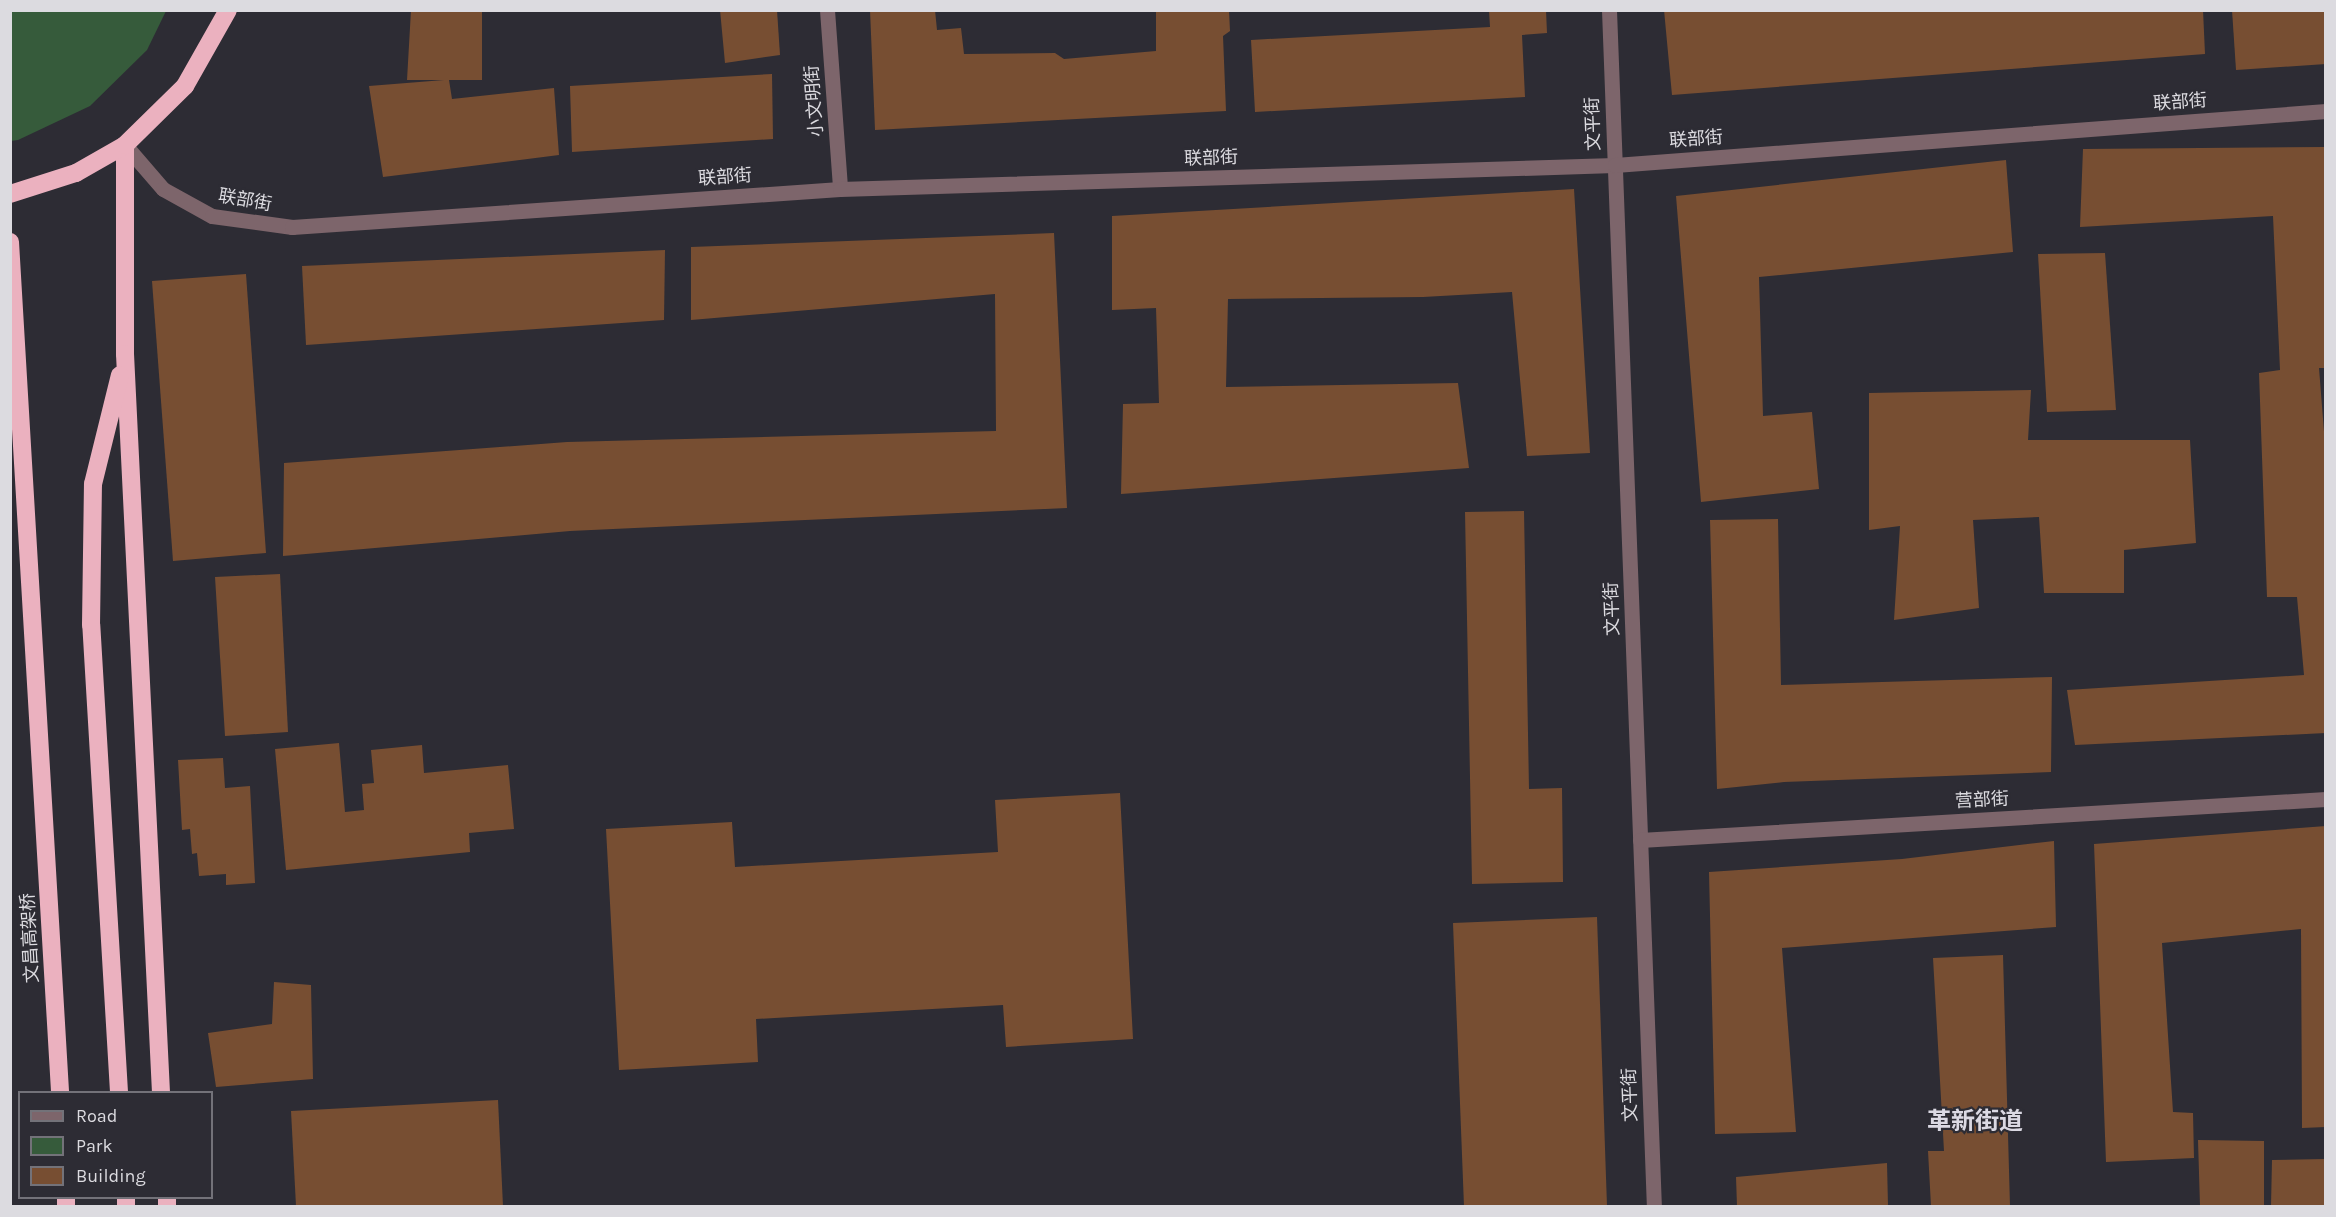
<!DOCTYPE html>
<html>
<head>
<meta charset="utf-8">
<style>
	body { margin:0 }
	#map { position:relative; width:2336px; height:1217px; overflow:hidden; background:#2d2c34; font-family:Karla,"Noto Sans SC",sans-serif }
	div>[style] { position:absolute }
	.green>* { inset:0; background:#365b3b }
	.building>* { inset:0; background:#774e32 }
	.minor>* { height:15px; margin:-7.5px; padding:0 7.5px; transform-origin:7.5px; border-radius:7.5px; background:#7d656b }
	.highway>* { height:18px; margin:-9px; padding:0 9px; transform-origin:9px; border-radius:9px; background:#ebb1bf }
	span { translate:-50% -50%; white-space:nowrap; text-align:center; line-height:1.15; -webkit-text-stroke:4.5px #2d2c34; paint-order:stroke }
	.street-label { font-size:18px; color:#dcdbe0 }
	.district-label { font-size:24px; color:#dbd9e3; font-weight:700 }
	.frame { position:absolute; inset:0; border:12px solid #dcdbe0; pointer-events:none }
	.legend { position:absolute; left:18px; top:1091px; width:195px; height:108px; box-sizing:border-box; background:#2d2c34; border:2px solid #737279; margin:0; padding:8px 10px; list-style:none; font-size:18px; color:#dcdbe0 }
	.legend li { display:flex; align-items:center; gap:12px; height:30px }
	.legend b { width:30px; border:2px solid #737279 }
</style>
</head>
<body>
<div id="map">
	<div class="green">
		<div style="clip-path:polygon(10px 11px,11px 10px,166px 11px,147px 50px,90px 106px,18px 140px,11px 141px)"></div>
	</div>
	<div class="building">
		<div style="clip-path:polygon(411px 10px,482px 10px,482px 80px,449px 80px,452px 99px,554px 88px,559px 155px,383px 177px,369px 86px,444px 80px,407px 80px)"></div>
		<div style="clip-path:polygon(720px 10px,777px 10px,780px 55px,725px 63px)"></div>
		<div style="clip-path:polygon(870px 10px,935px 10px,937px 30px,961px 28px,964px 54px,1055px 53px,1064px 59px,1156px 51px,1156px 10px,1229px 10px,1230px 31px,1223px 36px,1226px 111px,875px 130px)"></div>
		<div style="clip-path:polygon(1489px 10px,1546px 10px,1547px 33px,1522px 35px,1525px 97px,1255px 112px,1251px 40px,1490px 27px)"></div>
		<div style="clip-path:polygon(1664px 10px,2203px 10px,2205px 54px,1672px 95px)"></div>
		<div style="clip-path:polygon(2232px 10px,2326px 10px,2326px 64px,2236px 70px)"></div>
		<div style="clip-path:polygon(772px 74px,773px 139px,572px 152px,570px 86px)"></div>
		<div style="clip-path:polygon(2326px 147px,2326px 368px,2319px 368px,2326px 457px,2326px 733px,2075px 745px,2067px 690px,2304px 675px,2297px 597px,2267px 597px,2259px 373px,2280px 370px,2273px 216px,2080px 227px,2083px 149px)"></div>
		<div style="clip-path:polygon(2006px 160px,2013px 252px,1759px 277px,1763px 416px,1812px 412px,1819px 489px,1701px 502px,1676px 196px)"></div>
		<div style="clip-path:polygon(1574px 189px,1590px 453px,1527px 456px,1512px 292px,1423px 297px,1228px 299px,1226px 387px,1458px 383px,1469px 468px,1121px 494px,1123px 404px,1159px 403px,1156px 308px,1112px 310px,1112px 216px)"></div>
		<div style="clip-path:polygon(1054px 233px,1067px 508px,570px 531px,283px 556px,284px 463px,567px 442px,996px 431px,995px 294px,691px 320px,691px 247px)"></div>
		<div style="clip-path:polygon(665px 250px,664px 320px,306px 345px,302px 266px)"></div>
		<div style="clip-path:polygon(2105px 253px,2116px 410px,2047px 412px,2038px 254px)"></div>
		<div style="clip-path:polygon(246px 274px,266px 553px,173px 561px,152px 281px)"></div>
		<div style="clip-path:polygon(2031px 390px,2028px 440px,2190px 440px,2196px 543px,2124px 550px,2124px 593px,2044px 593px,2039px 517px,1973px 520px,1979px 608px,1894px 620px,1900px 526px,1869px 530px,1869px 393px)"></div>
		<div style="clip-path:polygon(1524px 511px,1529px 789px,1562px 788px,1563px 882px,1472px 884px,1465px 512px)"></div>
		<div style="clip-path:polygon(1778px 519px,1781px 685px,2052px 677px,2051px 772px,1784px 782px,1717px 789px,1710px 520px)"></div>
		<div style="clip-path:polygon(280px 574px,288px 732px,225px 736px,215px 577px)"></div>
		<div style="clip-path:polygon(339px 743px,345px 812px,364px 810px,362px 784px,374px 783px,371px 750px,422px 745px,424px 773px,508px 765px,514px 829px,469px 833px,470px 852px,286px 870px,275px 749px)"></div>
		<div style="clip-path:polygon(223px 758px,225px 788px,250px 786px,255px 883px,226px 885px,226px 874px,199px 876px,197px 853px,192px 854px,190px 829px,182px 830px,178px 760px)"></div>
		<div style="clip-path:polygon(1120px 793px,1133px 1039px,1006px 1047px,1003px 1005px,756px 1019px,758px 1062px,619px 1070px,606px 829px,732px 822px,735px 867px,998px 852px,995px 800px)"></div>
		<div style="clip-path:polygon(2326px 826px,2326px 1127px,2302px 1128px,2301px 929px,2162px 943px,2173px 1112px,2193px 1113px,2194px 1158px,2106px 1162px,2094px 844px)"></div>
		<div style="clip-path:polygon(2054px 841px,2056px 927px,1782px 948px,1796px 1132px,1715px 1134px,1709px 872px,1902px 859px)"></div>
		<div style="clip-path:polygon(1597px 917px,1607px 1206px,1464px 1206px,1453px 923px)"></div>
		<div style="clip-path:polygon(2003px 955px,2010px 1206px,1931px 1206px,1928px 1151px,1944px 1151px,1933px 958px)"></div>
		<div style="clip-path:polygon(274px 982px,311px 985px,313px 1079px,216px 1087px,208px 1033px,272px 1024px)"></div>
		<div style="clip-path:polygon(498px 1100px,503px 1206px,296px 1206px,291px 1111px)"></div>
		<div style="clip-path:polygon(2198px 1140px,2264px 1141px,2264px 1206px,2200px 1206px)"></div>
		<div style="clip-path:polygon(2326px 1159px,2326px 1206px,2271px 1206px,2272px 1160px)"></div>
		<div style="clip-path:polygon(1887px 1163px,1888px 1206px,1737px 1206px,1736px 1177px)"></div>
	</div>
	<div class="minor">
		<div style="left:827px;top:10px;width:179px;rotate:85.8deg"></div>
		<div style="left:1609px;top:10px;width:1197px;rotate:87.85deg"></div>
		<div style="left:125px;top:145px;width:58px;rotate:49.2deg"></div>
		<div style="left:163px;top:189px;width:56px;rotate:28.9deg"></div>
		<div style="left:212px;top:216px;width:81px;rotate:7.8deg"></div>
		<div style="left:292px;top:227px;width:549px;rotate:-3.97deg"></div>
		<div style="left:840px;top:189px;width:775px;rotate:-1.77deg"></div>
		<div style="left:1615px;top:165px;width:713px;rotate:-4.34deg"></div>
		<div style="left:1640px;top:840px;width:687px;rotate:-3.42deg"></div>
	</div>
	<div class="highway">
		<div style="left:125px;top:145px;width:209px;rotate:90deg"></div>
		<div style="left:125px;top:354px;width:739px;rotate:87.21deg"></div>
		<div style="left:10px;top:194px;width:69px;rotate:-17.7deg"></div>
		<div style="left:76px;top:173px;width:56px;rotate:-29.7deg"></div>
		<div style="left:125px;top:145px;width:84px;rotate:-44.5deg"></div>
		<div style="left:185px;top:86px;width:87px;rotate:-60.5deg"></div>
		<div style="left:10px;top:242px;width:851px;rotate:86.63deg"></div>
		<div style="left:119px;top:1092px;width:468px;rotate:-93.4deg"></div>
		<div style="left:91px;top:625px;width:141px;rotate:-89.2deg"></div>
		<div style="left:93px;top:484px;width:112px;rotate:-76.1deg"></div>
		<div style="left:66px;top:1198px;width:8px;rotate:90deg"></div>
		<div style="left:126px;top:1198px;width:8px;rotate:90deg"></div>
		<div style="left:167px;top:1198px;width:8px;rotate:90deg"></div>
	</div>
	<div class="street-label">
		<span style="left:814px;top:101px;rotate:-94deg">小文明街</span>
		<span style="left:2180px;top:102px;rotate:-4deg">联部街</span>
		<span style="left:1593px;top:124px;rotate:-92deg">文平街</span>
		<span style="left:1696px;top:139px;rotate:-4deg">联部街</span>
		<span style="left:1211px;top:158px;rotate:-2deg">联部街</span>
		<span style="left:725px;top:177px;rotate:-4deg">联部街</span>
		<span style="left:245px;top:200px;rotate:10deg">联部街</span>
		<span style="left:1612px;top:609px;rotate:-92deg">文平街</span>
		<span style="left:1982px;top:800px;rotate:-3deg">营部街</span>
		<span style="left:30px;top:938px;rotate:-93deg">文昌高架桥</span>
		<span style="left:1630px;top:1095px;rotate:-92deg">文平街</span>
	</div>
	<div class="district-label">
		<span style="left:1975px;top:1122px">革新街道</span>
	</div>
	<div class="frame"></div>
	<ul class="legend">
	<li><b style="height:8px;background:#7d656b"></b>Road</li>
	<li><b style="height:16px;background:#365b3b"></b>Park</li>
	<li><b style="height:16px;background:#774e32"></b>Building</li>
	</ul>
</div>
</body>
</html>
